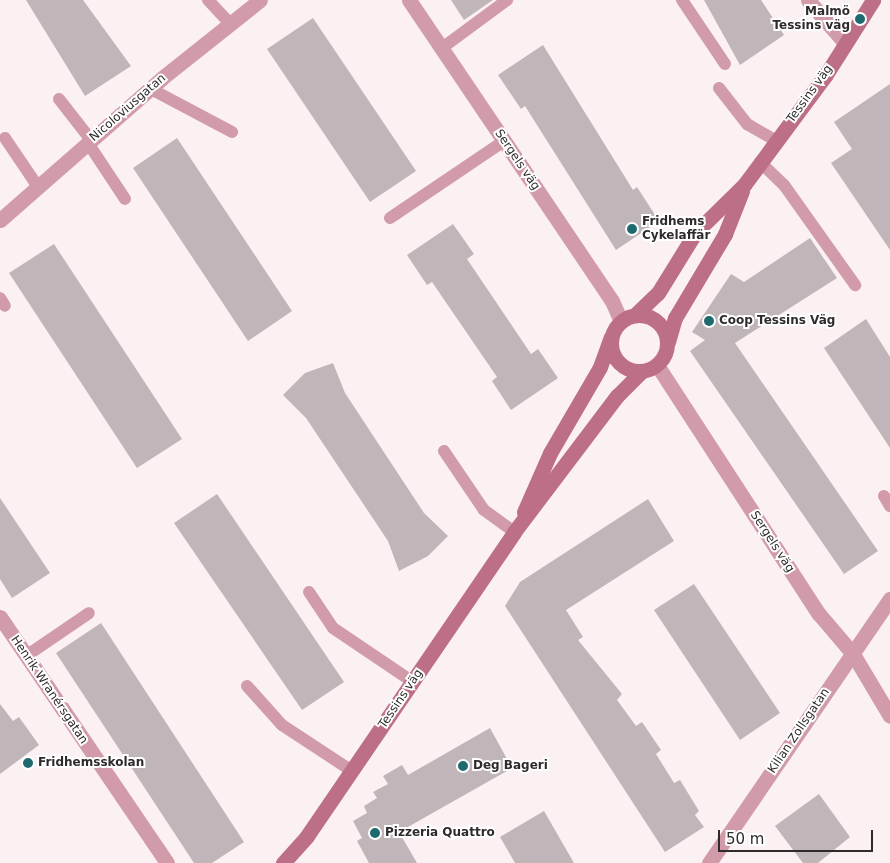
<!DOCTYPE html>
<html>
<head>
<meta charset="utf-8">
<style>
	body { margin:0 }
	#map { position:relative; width:890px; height:863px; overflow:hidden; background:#fbf0f2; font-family:"DejaVu Sans",sans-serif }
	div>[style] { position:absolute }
	.building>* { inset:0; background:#c0b5b8 }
	.lane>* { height:12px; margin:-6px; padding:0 6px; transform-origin:6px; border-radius:6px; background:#d19ba9 }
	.street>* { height:15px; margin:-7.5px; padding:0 7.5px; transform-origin:7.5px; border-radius:7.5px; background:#d19ba9 }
	.secondary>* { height:15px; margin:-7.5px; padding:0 7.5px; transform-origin:7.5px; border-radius:7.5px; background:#bc6f85 }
	.secondary>.ring { margin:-7.5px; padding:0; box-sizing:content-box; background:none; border:15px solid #bc6f85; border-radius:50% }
	.dots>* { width:14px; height:14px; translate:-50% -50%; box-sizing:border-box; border:2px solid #fff; border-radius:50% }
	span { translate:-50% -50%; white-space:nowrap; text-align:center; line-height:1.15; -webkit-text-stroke:4px #fff; paint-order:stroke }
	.poi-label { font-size:12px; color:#2f2b2c; font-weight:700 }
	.right { translate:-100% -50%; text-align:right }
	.left { translate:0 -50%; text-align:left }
	.street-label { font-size:12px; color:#2f2b2c }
	.scale { position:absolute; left:718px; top:830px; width:155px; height:22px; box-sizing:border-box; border:2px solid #2f2b2c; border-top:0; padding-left:6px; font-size:15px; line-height:18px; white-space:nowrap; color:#2f2b2c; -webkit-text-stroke:4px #fff; paint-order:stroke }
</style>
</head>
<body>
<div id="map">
	<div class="building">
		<div style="clip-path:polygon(26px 0,83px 0,131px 66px,85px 96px)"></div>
		<div style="clip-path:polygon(451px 0,493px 0,464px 20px)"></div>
		<div style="clip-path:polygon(704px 0,761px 0,784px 35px,740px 65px)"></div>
		<div style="clip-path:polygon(313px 18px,416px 171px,370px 202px,267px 49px)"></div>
		<div style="clip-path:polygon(543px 45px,633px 190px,637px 187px,659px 221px,616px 250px,525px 106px,521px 109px,498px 75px)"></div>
		<div style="clip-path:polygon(890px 84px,890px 250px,831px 163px,852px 149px,834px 122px)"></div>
		<div style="clip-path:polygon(177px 138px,292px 311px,248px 341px,133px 168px)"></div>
		<div style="clip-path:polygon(453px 224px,474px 254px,467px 259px,531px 354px,538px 349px,558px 378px,511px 410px,492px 381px,497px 377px,432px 282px,427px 285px,407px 255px)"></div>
		<div style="clip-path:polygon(810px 238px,837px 278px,735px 343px,878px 551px,844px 574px,690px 351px,705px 340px,692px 332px,731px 274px,744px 282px)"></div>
		<div style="clip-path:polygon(54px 244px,182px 439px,137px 468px,9px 273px)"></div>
		<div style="clip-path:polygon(866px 319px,890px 357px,890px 448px,824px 348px)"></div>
		<div style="clip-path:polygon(333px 363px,345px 393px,424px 513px,448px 536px,428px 556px,399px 571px,388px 541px,306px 418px,283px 395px,305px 373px)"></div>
		<div style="clip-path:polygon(217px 494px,344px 682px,302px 710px,174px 523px)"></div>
		<div style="clip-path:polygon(0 498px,50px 573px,12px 598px,0 579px)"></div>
		<div style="clip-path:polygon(648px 499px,674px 541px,566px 610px,583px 637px,578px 640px,622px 694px,617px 700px,636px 726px,642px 722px,661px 750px,656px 754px,674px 783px,680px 780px,699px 811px,695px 815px,704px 827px,665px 852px,505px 606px,520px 582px)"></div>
		<div style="clip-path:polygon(694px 584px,780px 713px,740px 740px,654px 610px)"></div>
		<div style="clip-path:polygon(101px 623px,244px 842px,212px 863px,194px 863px,56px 653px)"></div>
		<div style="clip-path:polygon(0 704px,13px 721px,19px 717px,39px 745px,0 774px)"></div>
		<div style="clip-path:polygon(490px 728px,512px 768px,399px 832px,417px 863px,369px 863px,357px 841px,362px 838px,353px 821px,367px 813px,364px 806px,377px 798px,373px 792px,388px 784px,383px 776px,402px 765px,408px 775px)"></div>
		<div style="clip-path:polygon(819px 794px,850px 837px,818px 863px,803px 863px,775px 826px)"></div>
		<div style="clip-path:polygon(544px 811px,574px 863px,515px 863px,500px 837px)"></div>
	</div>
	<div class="lane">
		<div style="left:208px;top:0;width:33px;rotate:47deg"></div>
		<div style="left:682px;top:0;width:77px;rotate:56.1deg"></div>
		<div style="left:442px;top:48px;width:81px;rotate:-36.4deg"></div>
		<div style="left:149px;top:88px;width:94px;rotate:27.9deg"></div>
		<div style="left:719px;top:88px;width:46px;rotate:52.1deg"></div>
		<div style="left:747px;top:124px;width:34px;rotate:30deg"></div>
		<div style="left:59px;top:99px;width:52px;rotate:52deg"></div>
		<div style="left:5px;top:138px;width:59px;rotate:56deg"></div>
		<div style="left:88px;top:143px;width:67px;rotate:56.5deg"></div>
		<div style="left:760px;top:162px;width:33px;rotate:44deg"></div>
		<div style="left:784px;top:185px;width:123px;rotate:54.6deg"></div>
		<div style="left:390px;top:218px;width:138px;rotate:-34deg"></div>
		<div style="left:0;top:298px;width:9px;rotate:58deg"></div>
		<div style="left:444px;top:451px;width:71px;rotate:55.9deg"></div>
		<div style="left:484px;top:510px;width:37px;rotate:36deg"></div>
		<div style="left:884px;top:496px;width:12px;rotate:59deg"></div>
		<div style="left:309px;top:592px;width:43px;rotate:56.3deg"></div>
		<div style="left:333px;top:628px;width:97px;rotate:34deg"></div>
		<div style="left:26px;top:656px;width:76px;rotate:-34.3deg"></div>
		<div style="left:247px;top:686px;width:52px;rotate:48.1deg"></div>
		<div style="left:282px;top:725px;width:84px;rotate:33.3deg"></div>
	</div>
	<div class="street">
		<div style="left:409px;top:0;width:363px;rotate:56deg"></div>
		<div style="left:612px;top:301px;width:22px;rotate:66deg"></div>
		<div style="left:808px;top:0;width:57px;rotate:49.3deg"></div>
		<div style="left:0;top:220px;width:215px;rotate:-41.2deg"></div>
		<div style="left:162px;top:78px;width:125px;rotate:-38.5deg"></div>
		<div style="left:657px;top:365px;width:297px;rotate:57deg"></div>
		<div style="left:819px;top:614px;width:52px;rotate:49.6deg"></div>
		<div style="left:853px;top:654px;width:72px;rotate:59.2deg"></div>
		<div style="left:0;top:617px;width:297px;rotate:55.8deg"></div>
		<div style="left:709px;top:863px;width:320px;rotate:-55.6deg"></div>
	</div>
	<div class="secondary">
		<div style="left:636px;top:314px;width:30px;rotate:-44deg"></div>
		<div style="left:658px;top:293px;width:70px;rotate:-58.3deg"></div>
		<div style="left:695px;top:233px;width:69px;rotate:-44.4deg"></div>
		<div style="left:744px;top:185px;width:136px;rotate:-53.4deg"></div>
		<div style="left:825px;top:76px;width:90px;rotate:-57.7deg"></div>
		<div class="ring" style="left:611px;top:315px;width:41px;height:41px"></div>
		<div style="left:668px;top:342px;width:25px;rotate:-74deg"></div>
		<div style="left:675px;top:318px;width:98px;rotate:-59.2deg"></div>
		<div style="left:725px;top:234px;width:46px;rotate:-68.4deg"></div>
		<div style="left:524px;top:512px;width:64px;rotate:-66.2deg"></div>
		<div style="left:550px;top:453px;width:99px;rotate:-59.8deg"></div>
		<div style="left:600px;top:367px;width:32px;rotate:-70deg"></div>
		<div style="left:283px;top:863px;width:36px;rotate:-48deg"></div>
		<div style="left:307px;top:836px;width:368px;rotate:-55.7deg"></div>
		<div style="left:514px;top:532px;width:171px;rotate:-52.9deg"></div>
		<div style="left:617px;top:396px;width:35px;rotate:-45deg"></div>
	</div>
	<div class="dots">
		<div style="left:860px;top:19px;background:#1e6a6e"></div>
		<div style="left:632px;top:229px;background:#1e6a6e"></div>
		<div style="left:709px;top:321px;background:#1e6a6e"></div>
		<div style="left:28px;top:763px;background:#1e6a6e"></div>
		<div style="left:463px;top:766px;background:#1e6a6e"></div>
		<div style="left:375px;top:833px;background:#1e6a6e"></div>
	</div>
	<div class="poi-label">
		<span class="right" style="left:850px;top:19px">Malmö<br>Tessins väg</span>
		<span class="left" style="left:642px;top:229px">Fridhems<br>Cykelaffär</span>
		<span class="left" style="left:719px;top:321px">Coop Tessins Väg</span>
		<span class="left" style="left:38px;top:763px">Fridhemsskolan</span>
		<span class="left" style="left:473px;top:766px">Deg Bageri</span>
		<span class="left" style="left:385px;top:833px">Pizzeria Quattro</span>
	</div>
	<div class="street-label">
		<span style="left:810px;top:94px;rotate:-54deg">Tessins väg</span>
		<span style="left:128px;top:108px;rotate:-41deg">Nicoloviusgatan</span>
		<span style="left:517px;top:160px;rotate:56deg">Sergels väg</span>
		<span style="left:772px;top:542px;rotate:57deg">Sergels väg</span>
		<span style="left:49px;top:690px;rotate:56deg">Henrik Wranérsgatan</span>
		<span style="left:401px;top:699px;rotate:-56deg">Tessins väg</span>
		<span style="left:799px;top:731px;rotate:-56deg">Kilian Zollsgatan</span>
	</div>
	<div class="scale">50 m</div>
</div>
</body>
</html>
